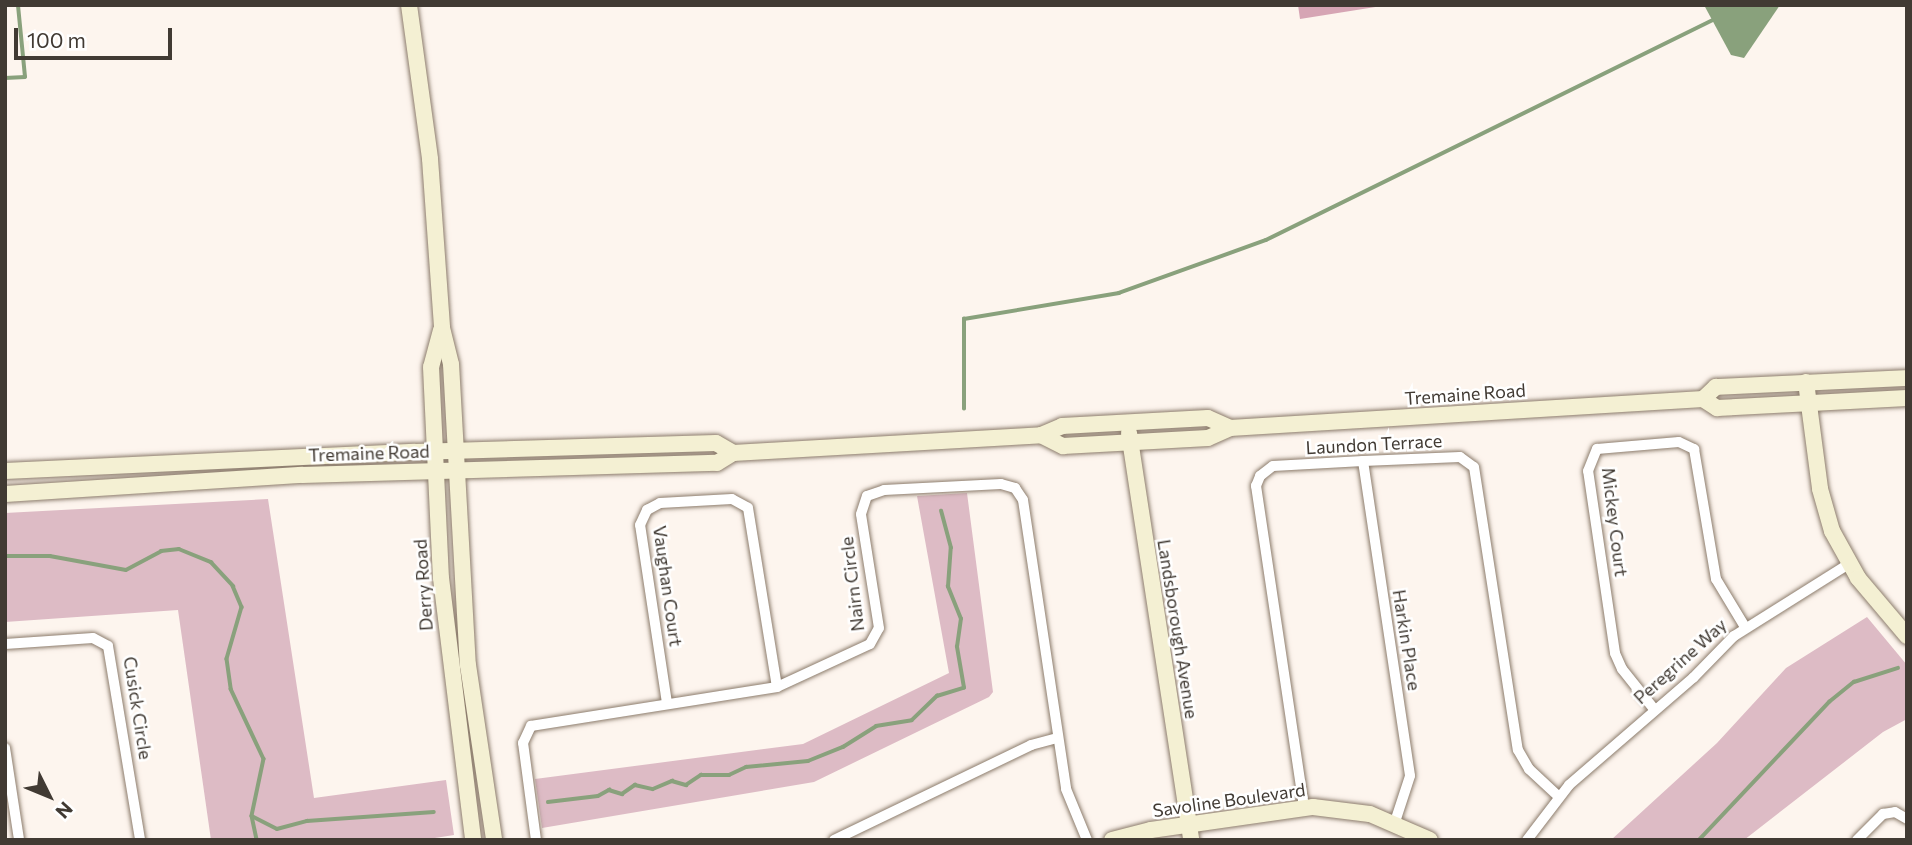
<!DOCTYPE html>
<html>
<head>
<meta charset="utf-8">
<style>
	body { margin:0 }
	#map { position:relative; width:1912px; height:845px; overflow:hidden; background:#fdf5ee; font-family:Commissioner,sans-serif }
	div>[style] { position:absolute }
	.green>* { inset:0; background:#ddbbc5 }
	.forest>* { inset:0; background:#d6a5b4 }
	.water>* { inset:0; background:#89a17c }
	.stream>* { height:3.5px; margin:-1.75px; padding:0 1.75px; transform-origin:1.75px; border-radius:1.75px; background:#89a17c }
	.roads { filter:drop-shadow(0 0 2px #8c7c6c) drop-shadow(0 0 2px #8c7c6c) }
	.street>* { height:10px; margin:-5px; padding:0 5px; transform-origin:5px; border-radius:5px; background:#fff }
	.secondary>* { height:16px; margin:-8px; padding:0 8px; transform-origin:8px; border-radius:8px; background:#f4f0d3 }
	span { translate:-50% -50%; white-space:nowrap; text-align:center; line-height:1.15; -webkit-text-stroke:5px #fff; paint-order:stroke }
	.street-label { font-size:18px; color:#413a33 }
	.frame { position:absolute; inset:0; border:7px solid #413a33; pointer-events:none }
	.north { position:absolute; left:14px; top:761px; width:70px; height:70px; -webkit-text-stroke:5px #fff; paint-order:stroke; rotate:133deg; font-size:19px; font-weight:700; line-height:28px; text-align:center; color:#413a33 }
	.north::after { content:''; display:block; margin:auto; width:24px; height:32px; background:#413a33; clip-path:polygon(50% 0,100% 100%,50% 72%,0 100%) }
	.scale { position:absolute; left:14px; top:28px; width:158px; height:32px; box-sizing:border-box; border:4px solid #413a33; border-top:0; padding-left:9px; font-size:21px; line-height:24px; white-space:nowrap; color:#413a33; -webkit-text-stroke:5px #fff; paint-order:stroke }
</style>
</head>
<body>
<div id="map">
	<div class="green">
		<div style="clip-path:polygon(967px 493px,993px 692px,989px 697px,814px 782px,542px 828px,535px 779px,803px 744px,949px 673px,917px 496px)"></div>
		<div style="clip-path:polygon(268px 499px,314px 798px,446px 780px,454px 835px,422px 840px,211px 840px,178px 610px,5px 622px,5px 513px)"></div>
		<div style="clip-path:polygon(1867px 617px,1907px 665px,1907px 719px,1883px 732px,1744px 840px,1611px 840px,1717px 743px,1786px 668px)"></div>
	</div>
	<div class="forest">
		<div style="clip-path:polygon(1298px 5px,1388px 5px,1300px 19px)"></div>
	</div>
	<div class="water">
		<div style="clip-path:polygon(1704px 5px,1780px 5px,1744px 58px,1731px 55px)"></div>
	</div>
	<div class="stream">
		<div style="left:5px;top:78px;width:20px;rotate:-3deg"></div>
		<div style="left:25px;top:77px;width:72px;rotate:-95.6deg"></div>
		<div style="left:964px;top:409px;width:90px;rotate:-90deg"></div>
		<div style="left:964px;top:319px;width:157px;rotate:-9.5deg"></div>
		<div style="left:1119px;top:293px;width:156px;rotate:-19.8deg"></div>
		<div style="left:1266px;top:240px;width:497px;rotate:-26.2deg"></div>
		<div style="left:5px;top:556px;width:45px"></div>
		<div style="left:50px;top:556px;width:77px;rotate:10.4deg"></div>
		<div style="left:126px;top:570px;width:40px;rotate:-28deg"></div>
		<div style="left:161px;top:551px;width:18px;rotate:-6deg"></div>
		<div style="left:179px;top:549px;width:35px;rotate:22deg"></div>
		<div style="left:211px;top:562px;width:33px;rotate:47deg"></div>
		<div style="left:233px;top:586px;width:23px;rotate:67deg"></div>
		<div style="left:242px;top:607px;width:54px;rotate:106.1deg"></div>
		<div style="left:227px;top:659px;width:30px;rotate:82deg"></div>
		<div style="left:231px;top:689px;width:77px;rotate:64.8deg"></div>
		<div style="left:264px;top:759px;width:58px;rotate:101.9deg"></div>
		<div style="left:252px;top:816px;width:25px;rotate:78deg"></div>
		<div style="left:548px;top:802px;width:50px;rotate:-6.8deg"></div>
		<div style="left:598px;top:796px;width:13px;rotate:-29deg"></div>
		<div style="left:609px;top:790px;width:14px;rotate:17deg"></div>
		<div style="left:622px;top:794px;width:16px;rotate:-35deg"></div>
		<div style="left:635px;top:785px;width:18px;rotate:13deg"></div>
		<div style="left:653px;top:789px;width:21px;rotate:-23deg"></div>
		<div style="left:672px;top:781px;width:15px;rotate:16deg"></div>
		<div style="left:686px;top:785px;width:18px;rotate:-34deg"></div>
		<div style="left:701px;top:775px;width:28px"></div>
		<div style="left:729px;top:775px;width:19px;rotate:-25deg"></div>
		<div style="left:746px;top:767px;width:62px;rotate:-5.5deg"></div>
		<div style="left:808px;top:761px;width:38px;rotate:-22deg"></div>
		<div style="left:843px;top:747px;width:39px;rotate:-32deg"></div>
		<div style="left:876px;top:726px;width:36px;rotate:-9deg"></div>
		<div style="left:912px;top:720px;width:35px;rotate:-44deg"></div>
		<div style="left:937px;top:696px;width:28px;rotate:-17deg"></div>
		<div style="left:964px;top:688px;width:42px;rotate:-99.7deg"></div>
		<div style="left:957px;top:647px;width:28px;rotate:-82deg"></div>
		<div style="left:961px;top:619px;width:35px;rotate:-112deg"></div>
		<div style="left:948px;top:587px;width:39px;rotate:-86deg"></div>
		<div style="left:951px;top:548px;width:38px;rotate:-105deg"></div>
		<div style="left:252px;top:816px;width:28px;rotate:27deg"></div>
		<div style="left:277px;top:829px;width:31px;rotate:-15deg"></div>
		<div style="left:307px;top:821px;width:127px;rotate:-4.1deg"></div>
		<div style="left:1699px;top:840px;width:190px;rotate:-46.7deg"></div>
		<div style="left:1829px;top:702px;width:32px;rotate:-39deg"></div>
		<div style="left:1854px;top:682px;width:46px;rotate:-17.7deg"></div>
	</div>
	<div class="roads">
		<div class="street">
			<div style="left:1363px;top:461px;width:318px;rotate:81.5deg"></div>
			<div style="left:1410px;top:776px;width:48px;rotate:108.1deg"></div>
			<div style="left:5px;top:644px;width:88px;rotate:-3.9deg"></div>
			<div style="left:93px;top:638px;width:17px;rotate:28deg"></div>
			<div style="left:108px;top:646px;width:197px;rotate:80.6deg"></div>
			<div style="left:667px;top:703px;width:180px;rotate:-98.6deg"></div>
			<div style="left:640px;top:525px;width:17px;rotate:-65deg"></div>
			<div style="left:647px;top:510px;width:15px;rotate:-28deg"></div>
			<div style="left:660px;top:503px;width:72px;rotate:-3.2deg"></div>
			<div style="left:732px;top:499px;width:18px;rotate:29deg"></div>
			<div style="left:748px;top:508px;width:181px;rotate:80.8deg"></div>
			<div style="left:1654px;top:709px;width:51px;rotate:-128.7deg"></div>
			<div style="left:1622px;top:669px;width:17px;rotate:-114deg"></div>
			<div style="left:1615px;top:653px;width:184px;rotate:-98.4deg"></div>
			<div style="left:1588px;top:471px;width:24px;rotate:-68deg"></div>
			<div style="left:1597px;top:449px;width:82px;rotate:-4.9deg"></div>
			<div style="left:1679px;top:442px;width:17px;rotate:25deg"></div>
			<div style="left:1694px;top:449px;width:132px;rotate:80.4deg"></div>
			<div style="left:1716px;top:579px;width:56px;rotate:58.9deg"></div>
			<div style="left:5px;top:748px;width:93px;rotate:81.3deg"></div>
			<div style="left:1304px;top:807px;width:325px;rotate:-98.5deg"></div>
			<div style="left:1256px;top:486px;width:11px;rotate:-68deg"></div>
			<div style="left:1260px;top:476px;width:16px;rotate:-38deg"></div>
			<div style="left:1273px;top:466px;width:90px;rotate:-3.2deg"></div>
			<div style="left:1363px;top:461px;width:97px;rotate:-2.4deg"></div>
			<div style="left:1460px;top:457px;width:17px;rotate:36deg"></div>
			<div style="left:1474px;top:467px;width:286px;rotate:81.2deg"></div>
			<div style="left:1518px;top:750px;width:22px;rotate:60deg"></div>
			<div style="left:1529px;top:769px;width:41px;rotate:43deg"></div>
			<div style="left:536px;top:840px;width:98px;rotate:-97.6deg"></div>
			<div style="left:523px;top:743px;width:19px;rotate:-65deg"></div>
			<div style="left:531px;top:726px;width:249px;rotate:-9deg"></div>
			<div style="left:777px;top:687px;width:102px;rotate:-24.8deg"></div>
			<div style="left:870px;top:644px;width:18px;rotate:-61deg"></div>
			<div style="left:879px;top:628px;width:115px;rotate:-99deg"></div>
			<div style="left:861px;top:514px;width:19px;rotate:-72deg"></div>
			<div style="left:867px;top:496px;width:18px;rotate:-19deg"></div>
			<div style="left:884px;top:490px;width:117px;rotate:-2.9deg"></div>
			<div style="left:1001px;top:484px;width:15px;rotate:16deg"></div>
			<div style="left:1015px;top:488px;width:14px;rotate:56deg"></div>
			<div style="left:1023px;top:500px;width:292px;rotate:81.5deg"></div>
			<div style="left:1066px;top:789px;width:55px;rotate:67.6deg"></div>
			<div style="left:834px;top:840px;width:219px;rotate:-25.7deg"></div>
			<div style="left:1031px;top:745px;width:28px;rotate:-15deg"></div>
			<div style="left:1527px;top:840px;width:69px;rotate:-52.6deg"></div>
			<div style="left:1569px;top:785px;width:164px;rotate:-40.8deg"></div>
			<div style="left:1693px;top:678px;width:59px;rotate:-45.7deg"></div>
			<div style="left:1734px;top:636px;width:136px;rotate:-32.1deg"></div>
			<div style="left:1857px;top:840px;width:37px;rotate:-45deg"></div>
			<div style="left:1883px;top:814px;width:12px;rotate:-9deg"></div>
			<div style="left:1895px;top:812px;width:14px;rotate:30deg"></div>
		</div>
		<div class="secondary">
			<div style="left:409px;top:5px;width:155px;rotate:82.2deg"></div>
			<div style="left:430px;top:159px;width:169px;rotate:85.9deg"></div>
			<div style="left:442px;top:328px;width:37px;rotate:76deg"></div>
			<div style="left:451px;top:364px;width:301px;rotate:86.8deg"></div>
			<div style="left:468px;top:665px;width:177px;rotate:81.5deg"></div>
			<div style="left:441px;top:330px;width:38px;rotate:105deg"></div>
			<div style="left:431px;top:367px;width:211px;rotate:87.3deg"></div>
			<div style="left:441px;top:578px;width:264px;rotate:83deg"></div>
			<div style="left:1806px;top:382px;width:108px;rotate:82.5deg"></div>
			<div style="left:1820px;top:489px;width:44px;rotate:74.1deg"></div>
			<div style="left:1832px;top:531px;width:54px;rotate:61deg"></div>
			<div style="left:1858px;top:578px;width:76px;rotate:49.8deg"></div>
			<div style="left:1703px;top:399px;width:18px;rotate:-43deg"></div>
			<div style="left:1716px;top:387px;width:191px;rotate:-2.7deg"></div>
			<div style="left:1129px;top:433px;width:412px;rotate:81.3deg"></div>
			<div style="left:1041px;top:435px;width:25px;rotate:27deg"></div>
			<div style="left:1063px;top:446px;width:145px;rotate:-3.2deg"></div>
			<div style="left:1208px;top:438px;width:24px;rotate:-24deg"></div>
			<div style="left:1230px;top:428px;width:474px;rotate:-3.5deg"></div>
			<div style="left:1703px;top:399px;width:17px;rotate:33deg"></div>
			<div style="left:1717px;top:408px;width:190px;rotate:-3deg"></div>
			<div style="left:5px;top:471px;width:410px;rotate:-2.7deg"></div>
			<div style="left:415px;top:452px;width:301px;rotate:-1.7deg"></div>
			<div style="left:716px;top:443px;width:20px;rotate:30deg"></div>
			<div style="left:5px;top:494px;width:298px;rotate:-3.7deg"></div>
			<div style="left:302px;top:475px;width:415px;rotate:-1.7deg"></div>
			<div style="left:717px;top:463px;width:19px;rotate:-32deg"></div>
			<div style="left:733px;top:453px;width:309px;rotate:-3.3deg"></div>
			<div style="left:1041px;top:435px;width:23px;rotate:-23deg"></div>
			<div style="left:1062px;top:426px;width:146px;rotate:-3.1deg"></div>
			<div style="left:1208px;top:418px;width:24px;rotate:24deg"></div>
			<div style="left:1112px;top:840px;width:40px;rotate:-14.4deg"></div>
			<div style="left:1151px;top:830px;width:164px;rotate:-8.1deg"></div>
			<div style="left:1313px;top:807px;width:57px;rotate:7deg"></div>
			<div style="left:1370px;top:814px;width:65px;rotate:23.4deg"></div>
		</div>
	</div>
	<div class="street-label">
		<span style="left:1465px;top:394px;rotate:-4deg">Tremaine Road</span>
		<span style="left:1374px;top:444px;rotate:-3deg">Laundon Terrace</span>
		<span style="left:369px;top:453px;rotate:-2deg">Tremaine Road</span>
		<span style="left:1615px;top:522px;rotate:83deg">Mickey Court</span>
		<span style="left:852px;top:584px;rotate:-97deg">Nairn Circle</span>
		<span style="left:423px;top:585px;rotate:-94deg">Derry Road</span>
		<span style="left:668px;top:586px;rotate:82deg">Vaughan Court</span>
		<span style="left:1178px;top:629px;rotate:81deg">Landsborough Avenue</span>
		<span style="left:1407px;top:640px;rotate:81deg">Harkin Place</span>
		<span style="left:1680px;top:661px;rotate:-42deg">Peregrine Way</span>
		<span style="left:138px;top:708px;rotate:81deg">Cusick Circle</span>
		<span style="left:1229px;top:800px;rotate:-8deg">Savoline Boulevard</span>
	</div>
	<div class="frame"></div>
	<div class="north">N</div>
	<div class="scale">100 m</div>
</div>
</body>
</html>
